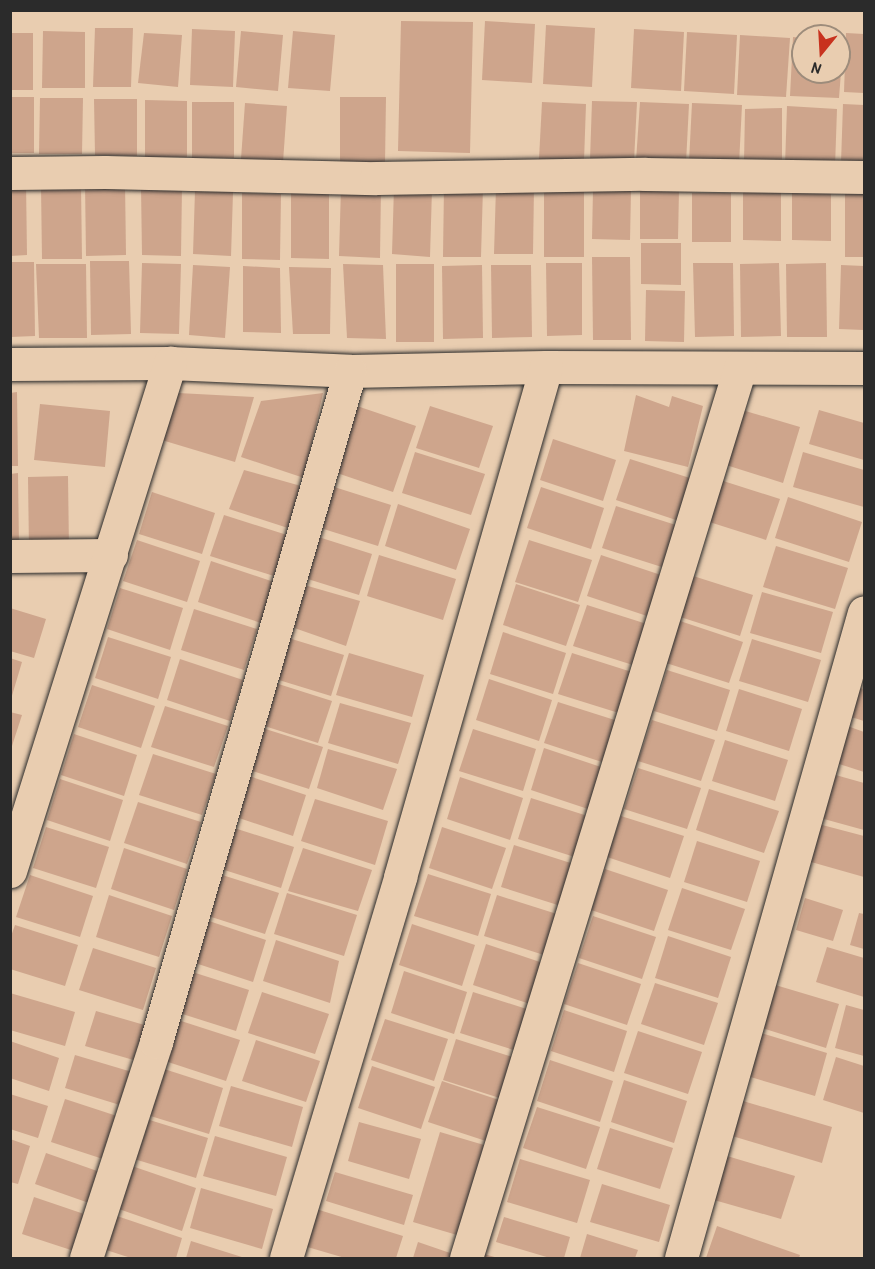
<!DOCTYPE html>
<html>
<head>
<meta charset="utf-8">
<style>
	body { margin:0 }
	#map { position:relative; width:875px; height:1269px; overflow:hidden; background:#e9cdb0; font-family:"Patrick Hand",sans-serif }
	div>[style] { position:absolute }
	.building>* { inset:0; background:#cea58c }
	.roads { filter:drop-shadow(0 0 2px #2b2b2b) drop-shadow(0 0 2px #2b2b2b) }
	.street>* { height:33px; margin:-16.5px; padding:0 16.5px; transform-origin:16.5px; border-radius:16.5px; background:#e9cdb0 }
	span { translate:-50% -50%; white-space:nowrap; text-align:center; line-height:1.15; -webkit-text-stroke:4.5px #e9cdb0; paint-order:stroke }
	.frame { position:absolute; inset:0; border:12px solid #2b2b2b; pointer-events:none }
	.north { position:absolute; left:791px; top:24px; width:60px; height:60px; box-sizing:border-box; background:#e9cdb0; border:2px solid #9d8c7b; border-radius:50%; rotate:198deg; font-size:16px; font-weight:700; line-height:24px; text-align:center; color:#2b2b2b }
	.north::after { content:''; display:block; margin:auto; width:21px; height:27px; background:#c8321e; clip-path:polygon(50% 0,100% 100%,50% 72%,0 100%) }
</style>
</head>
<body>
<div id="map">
	<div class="building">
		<div style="clip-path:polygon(401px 21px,473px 22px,470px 153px,398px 151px)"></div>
		<div style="clip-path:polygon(485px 21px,535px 24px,532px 83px,482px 80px)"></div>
		<div style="clip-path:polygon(546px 25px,595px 28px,592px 87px,543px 84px)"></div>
		<div style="clip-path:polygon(95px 28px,133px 28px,131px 87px,93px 87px)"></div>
		<div style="clip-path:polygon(192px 29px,235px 31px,233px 87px,190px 85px)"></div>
		<div style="clip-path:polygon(634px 29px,684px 32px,681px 91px,631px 88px)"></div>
		<div style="clip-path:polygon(43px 31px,85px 32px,85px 88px,42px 88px)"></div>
		<div style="clip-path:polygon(241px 31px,283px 35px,278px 91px,236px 87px)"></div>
		<div style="clip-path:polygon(293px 31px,335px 35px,330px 91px,288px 88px)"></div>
		<div style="clip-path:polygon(687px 32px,737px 35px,734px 94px,684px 91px)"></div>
		<div style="clip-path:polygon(10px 33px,33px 33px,33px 90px,10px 90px)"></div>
		<div style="clip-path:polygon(144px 33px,182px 35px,178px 87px,138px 83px)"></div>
		<div style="clip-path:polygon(846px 33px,864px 34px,864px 93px,844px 92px)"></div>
		<div style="clip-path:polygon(740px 35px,790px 38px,786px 97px,737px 95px)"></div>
		<div style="clip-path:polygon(793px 37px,803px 38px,803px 72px,841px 72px,839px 98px,790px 96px)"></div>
		<div style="clip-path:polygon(839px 39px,842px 39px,841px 68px,839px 68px)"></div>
		<div style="clip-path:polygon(10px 97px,34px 97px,34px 153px,10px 153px)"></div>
		<div style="clip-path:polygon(340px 97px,386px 97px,385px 164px,340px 163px)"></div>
		<div style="clip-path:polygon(40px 98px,83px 98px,82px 154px,39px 154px)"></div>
		<div style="clip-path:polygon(94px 99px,137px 99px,137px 156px,95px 155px)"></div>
		<div style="clip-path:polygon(145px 100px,187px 101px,187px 157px,145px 157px)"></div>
		<div style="clip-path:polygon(592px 101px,637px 102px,634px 161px,590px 160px)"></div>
		<div style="clip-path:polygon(192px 102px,234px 102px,234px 158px,192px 158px)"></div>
		<div style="clip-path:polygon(542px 102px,586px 104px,584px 161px,539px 159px)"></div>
		<div style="clip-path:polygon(640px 102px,689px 104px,686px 163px,636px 161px)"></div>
		<div style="clip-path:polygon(245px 103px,287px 106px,283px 162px,241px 159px)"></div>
		<div style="clip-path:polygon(692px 103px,742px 105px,739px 164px,689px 162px)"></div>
		<div style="clip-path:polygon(843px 104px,864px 105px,864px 164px,841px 163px)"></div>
		<div style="clip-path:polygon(787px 106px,837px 109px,835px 167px,785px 166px)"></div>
		<div style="clip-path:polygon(782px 108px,782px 163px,744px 163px,745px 109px)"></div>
		<div style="clip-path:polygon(10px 182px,26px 182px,27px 255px,10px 256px)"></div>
		<div style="clip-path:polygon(125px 182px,126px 255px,86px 256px,85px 183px)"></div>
		<div style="clip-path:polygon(81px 185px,82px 259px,42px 259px,41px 186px)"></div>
		<div style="clip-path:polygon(444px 186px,483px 187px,481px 257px,443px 257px)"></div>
		<div style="clip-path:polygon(141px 187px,182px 187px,181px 256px,142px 255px)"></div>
		<div style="clip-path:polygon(341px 187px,381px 187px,380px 258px,339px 256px)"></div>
		<div style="clip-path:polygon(394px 187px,432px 189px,430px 257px,392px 254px)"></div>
		<div style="clip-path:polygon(496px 187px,534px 187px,533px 254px,494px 254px)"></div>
		<div style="clip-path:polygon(544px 190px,584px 190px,584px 257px,544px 257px)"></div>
		<div style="clip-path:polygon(593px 190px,631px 190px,630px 240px,592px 239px)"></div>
		<div style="clip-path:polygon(640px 190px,679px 190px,678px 239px,640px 239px)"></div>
		<div style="clip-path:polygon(845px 190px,864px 190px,864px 257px,845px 257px)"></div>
		<div style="clip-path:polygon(195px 191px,233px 192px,231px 256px,193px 254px)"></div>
		<div style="clip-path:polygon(743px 191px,781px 192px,781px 241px,743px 240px)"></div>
		<div style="clip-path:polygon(792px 191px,831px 191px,831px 241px,792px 240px)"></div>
		<div style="clip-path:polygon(242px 193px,281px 194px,280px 260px,242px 259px)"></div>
		<div style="clip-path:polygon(291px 193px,329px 193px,329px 259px,291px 258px)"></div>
		<div style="clip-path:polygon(692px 193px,731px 193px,731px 242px,692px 242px)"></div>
		<div style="clip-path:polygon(641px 243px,681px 243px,681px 285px,641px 284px)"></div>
		<div style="clip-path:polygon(592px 257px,630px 257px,631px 340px,593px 340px)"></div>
		<div style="clip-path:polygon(90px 261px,129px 261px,131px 334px,91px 335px)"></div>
		<div style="clip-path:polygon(10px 262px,34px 262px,35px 336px,10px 337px)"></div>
		<div style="clip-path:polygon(142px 263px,181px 264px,179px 334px,140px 333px)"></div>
		<div style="clip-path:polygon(546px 263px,582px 263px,582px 335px,547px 336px)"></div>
		<div style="clip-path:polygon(693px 263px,733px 263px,734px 336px,695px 337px)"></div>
		<div style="clip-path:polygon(779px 263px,781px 336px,741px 337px,740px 264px)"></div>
		<div style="clip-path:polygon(826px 263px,827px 337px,787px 337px,786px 264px)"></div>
		<div style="clip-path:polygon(36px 264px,86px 264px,87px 338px,39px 338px)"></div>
		<div style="clip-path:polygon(343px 264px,383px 265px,386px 339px,347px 338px)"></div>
		<div style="clip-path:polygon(396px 264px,434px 264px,434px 342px,396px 342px)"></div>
		<div style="clip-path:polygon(193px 265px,230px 267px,225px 338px,189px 335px)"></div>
		<div style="clip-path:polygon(482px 265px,483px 338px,443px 339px,442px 266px)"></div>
		<div style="clip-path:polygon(491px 265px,531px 265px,532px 337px,492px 338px)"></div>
		<div style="clip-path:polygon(841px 265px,864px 266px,864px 330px,839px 329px)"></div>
		<div style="clip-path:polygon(243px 266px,280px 268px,281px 333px,243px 332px)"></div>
		<div style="clip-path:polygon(289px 267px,331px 268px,330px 334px,293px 334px)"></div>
		<div style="clip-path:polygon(646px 290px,685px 291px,684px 342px,645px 341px)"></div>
		<div style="clip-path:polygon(17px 392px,18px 466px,10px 466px,10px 393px)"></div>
		<div style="clip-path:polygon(178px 393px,254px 397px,235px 462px,155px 438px)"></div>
		<div style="clip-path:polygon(323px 393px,304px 478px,241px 457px,261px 401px)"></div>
		<div style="clip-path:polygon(636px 395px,669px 407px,672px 396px,703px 406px,688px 467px,624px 451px)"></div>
		<div style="clip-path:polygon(40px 404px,110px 411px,105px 467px,34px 460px)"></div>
		<div style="clip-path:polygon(357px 406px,416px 426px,393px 492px,334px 472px)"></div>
		<div style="clip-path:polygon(430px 406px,493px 426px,479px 468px,416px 448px)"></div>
		<div style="clip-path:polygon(742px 410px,800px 427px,783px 483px,726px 465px)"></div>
		<div style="clip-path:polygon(819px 410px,864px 423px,864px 460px,809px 444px)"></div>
		<div style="clip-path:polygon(553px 439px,616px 460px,603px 501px,540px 480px)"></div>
		<div style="clip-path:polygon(415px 452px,485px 474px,471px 515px,402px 493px)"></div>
		<div style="clip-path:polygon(803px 452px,864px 470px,864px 507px,793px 487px)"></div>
		<div style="clip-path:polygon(630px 459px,693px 479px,679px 521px,616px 500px)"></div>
		<div style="clip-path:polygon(244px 470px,301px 486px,288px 528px,229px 509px)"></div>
		<div style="clip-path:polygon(18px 473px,19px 547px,10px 547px,10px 474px)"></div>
		<div style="clip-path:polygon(68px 476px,69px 550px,29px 550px,28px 477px)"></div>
		<div style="clip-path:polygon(717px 479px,780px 499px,766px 540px,703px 520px)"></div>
		<div style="clip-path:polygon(328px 485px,391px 505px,378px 546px,314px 526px)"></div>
		<div style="clip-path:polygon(541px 487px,604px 508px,591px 549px,527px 528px)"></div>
		<div style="clip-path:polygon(152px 492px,215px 513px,202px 554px,139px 534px)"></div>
		<div style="clip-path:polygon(788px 497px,862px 522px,849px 562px,775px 538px)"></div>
		<div style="clip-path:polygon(398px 504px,470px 529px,456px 570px,385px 546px)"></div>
		<div style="clip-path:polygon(616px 506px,679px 526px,665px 568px,602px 548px)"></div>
		<div style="clip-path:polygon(224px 515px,287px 535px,274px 576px,210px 556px)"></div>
		<div style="clip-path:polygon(309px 534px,372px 554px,359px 595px,295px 575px)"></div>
		<div style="clip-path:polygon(137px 540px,200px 561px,187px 602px,123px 581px)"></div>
		<div style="clip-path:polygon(529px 540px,592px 560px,578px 602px,515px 582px)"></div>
		<div style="clip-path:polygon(776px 546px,848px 568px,835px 609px,763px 587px)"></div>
		<div style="clip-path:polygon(379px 555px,456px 579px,443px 620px,367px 596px)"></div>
		<div style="clip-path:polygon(601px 555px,664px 576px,650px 617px,587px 596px)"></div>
		<div style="clip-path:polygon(211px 561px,274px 582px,261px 623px,198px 602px)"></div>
		<div style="clip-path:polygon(690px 575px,753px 595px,740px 636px,677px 616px)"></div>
		<div style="clip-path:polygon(294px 582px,360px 601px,346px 646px,280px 623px)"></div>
		<div style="clip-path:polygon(516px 584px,580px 605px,566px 646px,503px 625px)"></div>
		<div style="clip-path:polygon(120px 588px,183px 608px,170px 650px,107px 629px)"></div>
		<div style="clip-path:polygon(762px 592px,833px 612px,821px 653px,750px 633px)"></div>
		<div style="clip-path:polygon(587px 605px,650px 625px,636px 666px,573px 646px)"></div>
		<div style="clip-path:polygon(10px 608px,46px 619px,34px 658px,10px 651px)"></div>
		<div style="clip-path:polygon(194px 609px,257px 629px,244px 670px,181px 650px)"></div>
		<div style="clip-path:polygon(680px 621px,743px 642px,729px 683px,666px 663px)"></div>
		<div style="clip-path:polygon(503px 632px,566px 653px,553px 694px,490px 674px)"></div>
		<div style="clip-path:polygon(282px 636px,344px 655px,331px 696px,269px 677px)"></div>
		<div style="clip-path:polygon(108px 637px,171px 657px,158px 699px,95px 678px)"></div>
		<div style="clip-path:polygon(752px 639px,821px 660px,808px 702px,739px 681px)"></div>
		<div style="clip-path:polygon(349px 653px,424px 675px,412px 717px,336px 695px)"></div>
		<div style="clip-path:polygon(572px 653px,635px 673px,622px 714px,558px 694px)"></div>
		<div style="clip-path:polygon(10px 658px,22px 662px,11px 699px,10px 699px)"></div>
		<div style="clip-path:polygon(180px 659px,243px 680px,230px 721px,167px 700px)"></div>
		<div style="clip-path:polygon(667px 670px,730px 690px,717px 731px,654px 711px)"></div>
		<div style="clip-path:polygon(489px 679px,552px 700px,539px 741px,476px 720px)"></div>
		<div style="clip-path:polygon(269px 681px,332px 701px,318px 743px,255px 723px)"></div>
		<div style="clip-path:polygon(92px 685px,155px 706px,141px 748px,78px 727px)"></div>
		<div style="clip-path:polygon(859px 688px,864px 689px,864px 721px,851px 717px)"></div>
		<div style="clip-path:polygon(739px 689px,802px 709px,789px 751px,726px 731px)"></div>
		<div style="clip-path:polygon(558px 702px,621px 722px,608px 764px,544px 743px)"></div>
		<div style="clip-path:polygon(340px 703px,411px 723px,398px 764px,328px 743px)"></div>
		<div style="clip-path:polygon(165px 706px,228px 726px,214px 767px,151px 747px)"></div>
		<div style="clip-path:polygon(10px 712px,22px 715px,11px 749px,10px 749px)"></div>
		<div style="clip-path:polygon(652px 720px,715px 740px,701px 781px,638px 761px)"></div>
		<div style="clip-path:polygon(842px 724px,864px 732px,864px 772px,830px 761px)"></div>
		<div style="clip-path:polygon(259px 727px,323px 747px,309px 789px,246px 769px)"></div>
		<div style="clip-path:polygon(473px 729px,536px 749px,523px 791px,459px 771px)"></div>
		<div style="clip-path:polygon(74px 734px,137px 755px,124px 796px,61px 775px)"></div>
		<div style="clip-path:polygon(725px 740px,788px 760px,775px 801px,712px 781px)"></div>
		<div style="clip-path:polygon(544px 748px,607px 769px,594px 811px,531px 790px)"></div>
		<div style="clip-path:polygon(328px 749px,397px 769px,383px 810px,317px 788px)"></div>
		<div style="clip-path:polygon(153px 754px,216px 774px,202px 815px,139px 795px)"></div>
		<div style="clip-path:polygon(638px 768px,701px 788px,687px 829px,624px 809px)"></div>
		<div style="clip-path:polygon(825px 772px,864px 783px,864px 830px,813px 816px)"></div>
		<div style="clip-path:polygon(243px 774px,306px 795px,293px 836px,230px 815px)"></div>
		<div style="clip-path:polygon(460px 777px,523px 798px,510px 840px,447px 819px)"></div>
		<div style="clip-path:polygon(60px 779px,123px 800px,110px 841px,47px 820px)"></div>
		<div style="clip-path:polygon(709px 789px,779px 811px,764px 853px,696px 830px)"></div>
		<div style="clip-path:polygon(531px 798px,594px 818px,581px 859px,518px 839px)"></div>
		<div style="clip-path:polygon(315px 799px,388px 821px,375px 865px,301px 841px)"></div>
		<div style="clip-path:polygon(138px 802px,201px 822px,187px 864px,124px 843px)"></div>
		<div style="clip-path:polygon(621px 816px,684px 836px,670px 878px,607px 857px)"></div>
		<div style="clip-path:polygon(807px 821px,864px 836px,864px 877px,797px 858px)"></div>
		<div style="clip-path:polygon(46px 827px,109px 847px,96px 888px,33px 868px)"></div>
		<div style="clip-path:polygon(231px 827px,294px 847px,281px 888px,218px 868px)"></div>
		<div style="clip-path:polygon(442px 827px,506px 848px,492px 889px,429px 868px)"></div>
		<div style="clip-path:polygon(697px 841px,760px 861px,747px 902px,684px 882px)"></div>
		<div style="clip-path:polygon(514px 845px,577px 865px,564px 907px,501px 887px)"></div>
		<div style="clip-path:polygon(124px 848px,187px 869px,174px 910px,111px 889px)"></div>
		<div style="clip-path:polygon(303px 848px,372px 870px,358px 911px,288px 891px)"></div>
		<div style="clip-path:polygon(605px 869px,668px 890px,654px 931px,591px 910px)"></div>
		<div style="clip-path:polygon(216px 873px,279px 893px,265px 934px,202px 914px)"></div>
		<div style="clip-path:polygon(428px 874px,491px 894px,478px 936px,414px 916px)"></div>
		<div style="clip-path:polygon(30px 875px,93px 896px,80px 937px,16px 917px)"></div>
		<div style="clip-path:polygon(682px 888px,745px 909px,731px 950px,668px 930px)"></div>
		<div style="clip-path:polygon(287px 893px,357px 915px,344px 956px,274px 934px)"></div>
		<div style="clip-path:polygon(109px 895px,172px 916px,159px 957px,96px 937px)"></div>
		<div style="clip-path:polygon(497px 895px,560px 915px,547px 956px,484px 936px)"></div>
		<div style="clip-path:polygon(805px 898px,843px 910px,833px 941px,796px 930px)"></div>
		<div style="clip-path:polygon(859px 913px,864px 914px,864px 949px,850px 945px)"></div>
		<div style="clip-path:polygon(593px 916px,656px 937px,642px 979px,579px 958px)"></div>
		<div style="clip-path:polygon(203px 919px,266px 940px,253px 982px,189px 961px)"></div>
		<div style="clip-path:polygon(412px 924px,475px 945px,462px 986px,399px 965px)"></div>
		<div style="clip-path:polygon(15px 925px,78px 945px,65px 986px,10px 969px,10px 939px)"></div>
		<div style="clip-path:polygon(668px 936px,731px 957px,718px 998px,655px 978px)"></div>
		<div style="clip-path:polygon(276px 940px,339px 961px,330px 1003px,263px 981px)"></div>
		<div style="clip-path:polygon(486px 944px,549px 965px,536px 1006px,473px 985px)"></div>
		<div style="clip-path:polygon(827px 947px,864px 958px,864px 997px,816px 982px)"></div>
		<div style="clip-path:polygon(93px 948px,156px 968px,143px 1010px,79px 990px)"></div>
		<div style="clip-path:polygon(578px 963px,641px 984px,627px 1025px,564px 1004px)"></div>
		<div style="clip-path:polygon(186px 970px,249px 990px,236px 1031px,173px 1011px)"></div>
		<div style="clip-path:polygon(404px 971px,467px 992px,454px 1034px,391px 1013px)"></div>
		<div style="clip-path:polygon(655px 983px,718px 1003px,704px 1045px,641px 1024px)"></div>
		<div style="clip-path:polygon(772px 984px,839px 1004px,826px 1048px,759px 1027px)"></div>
		<div style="clip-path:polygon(262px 992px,329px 1014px,315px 1054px,248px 1033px)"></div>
		<div style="clip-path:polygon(473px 992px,536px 1012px,523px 1053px,460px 1033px)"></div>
		<div style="clip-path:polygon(10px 993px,75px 1012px,65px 1046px,10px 1030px)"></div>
		<div style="clip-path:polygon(846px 1005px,864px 1010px,864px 1056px,835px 1048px)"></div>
		<div style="clip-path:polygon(564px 1010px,627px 1031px,614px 1072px,551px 1051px)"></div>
		<div style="clip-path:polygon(96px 1011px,148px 1026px,137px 1061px,85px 1046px)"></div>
		<div style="clip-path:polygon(385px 1019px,448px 1039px,434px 1081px,371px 1060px)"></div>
		<div style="clip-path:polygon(178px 1020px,240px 1040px,226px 1081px,165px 1061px)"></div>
		<div style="clip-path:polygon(638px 1031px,702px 1052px,688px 1094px,624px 1073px)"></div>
		<div style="clip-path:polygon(761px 1033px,827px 1053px,815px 1096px,747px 1076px)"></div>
		<div style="clip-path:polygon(456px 1039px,519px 1059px,506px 1100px,443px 1080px)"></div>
		<div style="clip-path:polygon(256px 1040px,320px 1061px,306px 1102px,242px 1081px)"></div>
		<div style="clip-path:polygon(10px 1041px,59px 1058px,49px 1091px,10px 1078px)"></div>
		<div style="clip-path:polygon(75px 1055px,132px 1072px,123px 1106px,65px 1088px)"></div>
		<div style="clip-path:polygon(836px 1057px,864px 1066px,864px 1113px,823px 1100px)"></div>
		<div style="clip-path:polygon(550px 1060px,613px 1081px,600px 1122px,537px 1101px)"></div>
		<div style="clip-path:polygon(372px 1066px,435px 1087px,421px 1129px,358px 1108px)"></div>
		<div style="clip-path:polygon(158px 1067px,223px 1088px,209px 1134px,144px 1114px)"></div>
		<div style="clip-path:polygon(624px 1080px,687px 1101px,674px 1143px,611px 1122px)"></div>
		<div style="clip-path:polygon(442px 1081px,505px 1102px,492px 1143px,428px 1122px)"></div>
		<div style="clip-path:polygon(231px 1086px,303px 1107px,292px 1147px,219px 1126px)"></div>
		<div style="clip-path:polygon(10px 1094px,48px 1106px,38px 1138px,10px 1129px)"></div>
		<div style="clip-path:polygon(65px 1099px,120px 1117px,106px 1160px,51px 1142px)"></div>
		<div style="clip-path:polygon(743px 1101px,832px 1127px,822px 1163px,732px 1136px)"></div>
		<div style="clip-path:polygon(537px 1107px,600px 1127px,586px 1169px,523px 1148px)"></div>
		<div style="clip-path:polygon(143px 1118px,208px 1138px,196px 1178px,131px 1158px)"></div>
		<div style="clip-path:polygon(359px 1122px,421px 1139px,409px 1179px,348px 1161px)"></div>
		<div style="clip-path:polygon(610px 1128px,673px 1148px,660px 1189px,597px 1169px)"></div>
		<div style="clip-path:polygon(440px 1132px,484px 1145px,457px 1235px,413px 1222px)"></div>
		<div style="clip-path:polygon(215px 1136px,287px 1157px,276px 1196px,203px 1176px)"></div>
		<div style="clip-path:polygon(10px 1139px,30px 1146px,18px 1184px,10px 1182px)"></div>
		<div style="clip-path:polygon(46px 1153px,100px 1172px,89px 1203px,35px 1184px)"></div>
		<div style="clip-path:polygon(727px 1156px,795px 1176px,781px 1219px,714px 1200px)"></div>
		<div style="clip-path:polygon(520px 1159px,590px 1180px,577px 1223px,507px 1202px)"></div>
		<div style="clip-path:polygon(129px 1165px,196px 1188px,182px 1231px,113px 1207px)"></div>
		<div style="clip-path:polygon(335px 1172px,413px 1195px,404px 1225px,326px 1201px)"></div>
		<div style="clip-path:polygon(602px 1184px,670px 1205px,659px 1242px,590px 1222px)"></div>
		<div style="clip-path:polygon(201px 1188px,273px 1209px,262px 1249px,190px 1228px)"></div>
		<div style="clip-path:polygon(34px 1197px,87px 1215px,74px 1251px,22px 1234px)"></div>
		<div style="clip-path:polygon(316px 1209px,403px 1236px,396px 1258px,345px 1258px,304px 1246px)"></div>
		<div style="clip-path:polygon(114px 1215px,182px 1238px,176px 1258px,131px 1258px,103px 1249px)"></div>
		<div style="clip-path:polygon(504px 1217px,570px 1237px,564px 1258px,550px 1258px,496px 1242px)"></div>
		<div style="clip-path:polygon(717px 1226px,800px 1255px,799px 1258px,706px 1258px)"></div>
		<div style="clip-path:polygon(587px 1234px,638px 1250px,635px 1258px,580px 1258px)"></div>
		<div style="clip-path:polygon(191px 1241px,245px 1258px,186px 1258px)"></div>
		<div style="clip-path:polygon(418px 1242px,456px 1255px,455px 1258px,413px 1258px)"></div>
		<div style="clip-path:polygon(484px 1254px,498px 1258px,482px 1258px)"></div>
	</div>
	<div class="roads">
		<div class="street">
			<div style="left:10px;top:173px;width:95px;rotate:-0.6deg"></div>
			<div style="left:105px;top:172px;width:271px;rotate:1.3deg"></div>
			<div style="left:376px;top:178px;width:269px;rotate:-0.9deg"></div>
			<div style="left:645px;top:174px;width:219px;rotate:0.8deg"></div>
			<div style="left:10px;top:364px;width:160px;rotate:-0.4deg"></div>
			<div style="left:170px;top:363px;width:180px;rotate:2.5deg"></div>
			<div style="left:350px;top:371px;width:196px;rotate:-1.2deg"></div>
			<div style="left:546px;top:367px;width:318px;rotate:0.2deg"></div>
			<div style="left:10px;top:556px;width:101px;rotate:-0.6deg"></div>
			<div style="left:10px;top:871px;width:533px;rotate:-72.52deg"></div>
			<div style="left:86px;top:1258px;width:227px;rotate:-72deg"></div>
			<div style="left:156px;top:1042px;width:698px;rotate:-73.87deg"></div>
			<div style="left:286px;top:1258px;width:398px;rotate:-73.3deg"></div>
			<div style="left:400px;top:877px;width:530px;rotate:-74.02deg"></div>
			<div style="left:466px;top:1258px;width:931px;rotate:-72.89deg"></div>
			<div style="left:681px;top:1258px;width:671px;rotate:-74.18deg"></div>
		</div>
	</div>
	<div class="frame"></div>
	<div class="north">N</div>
</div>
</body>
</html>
